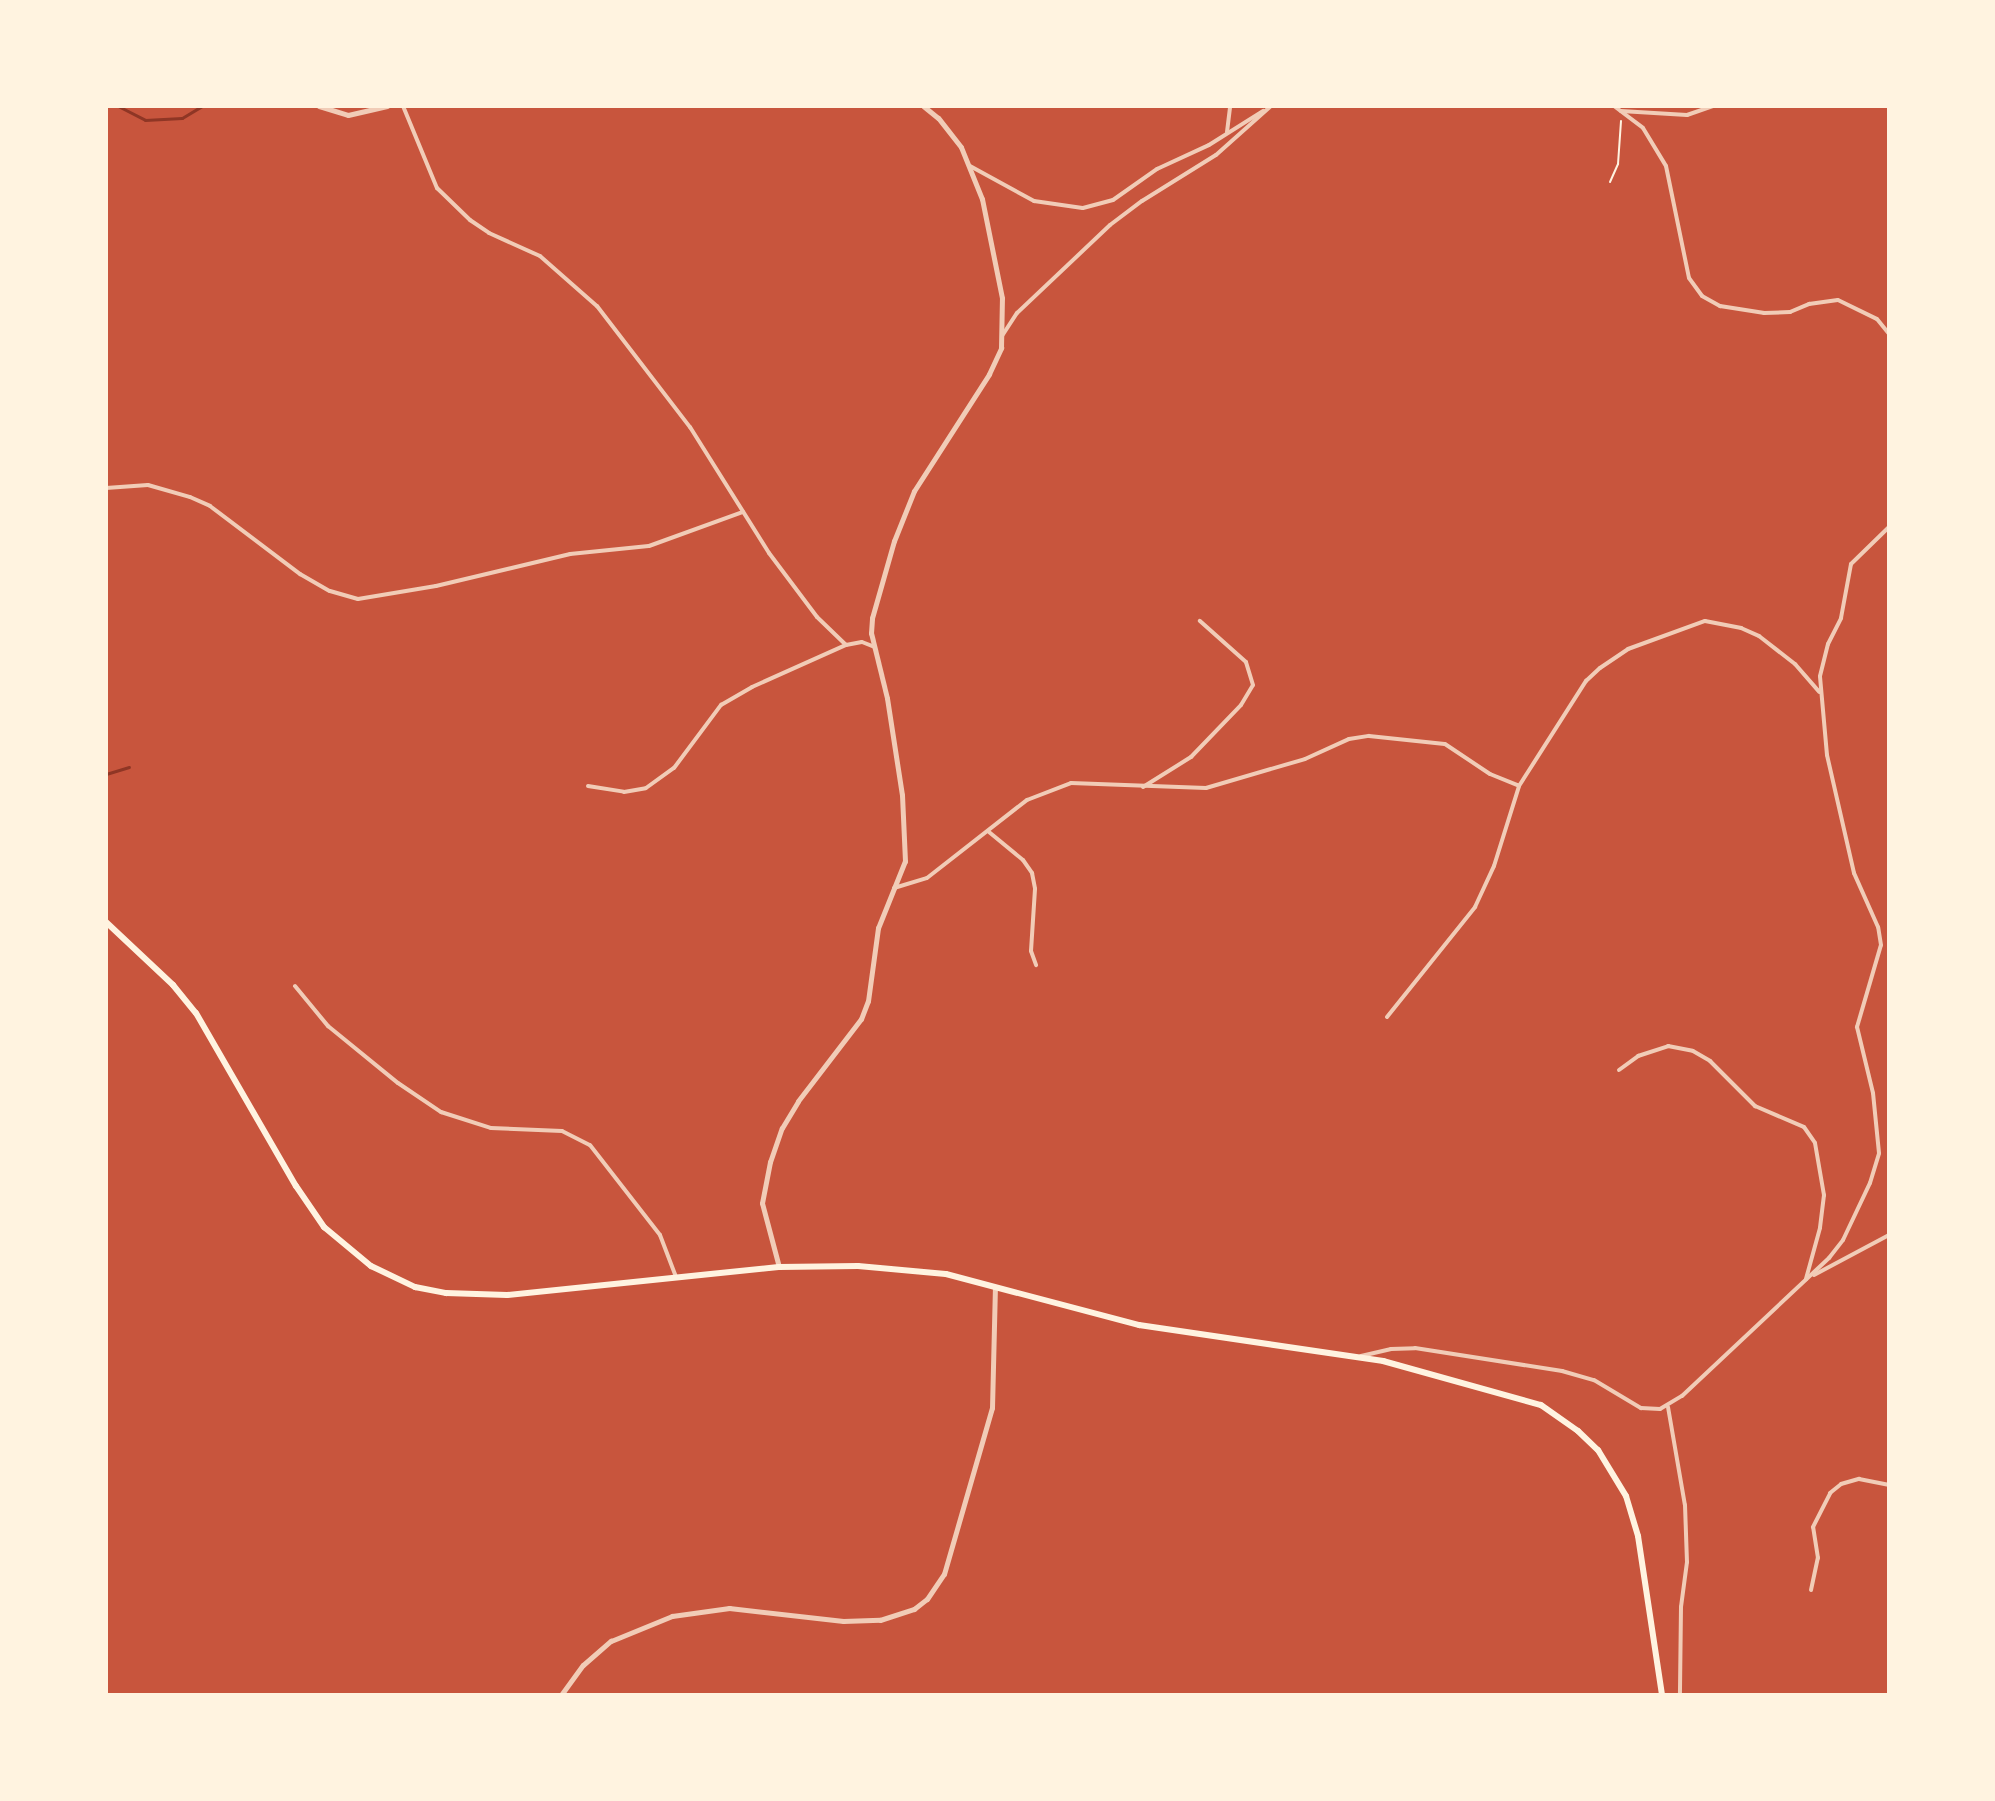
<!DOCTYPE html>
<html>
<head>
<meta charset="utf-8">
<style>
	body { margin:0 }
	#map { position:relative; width:1995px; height:1801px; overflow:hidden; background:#c8553d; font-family:Manrope,sans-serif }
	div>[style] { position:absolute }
	.stream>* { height:3px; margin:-1.5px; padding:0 1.5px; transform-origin:1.5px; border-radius:1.5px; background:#8f3625 }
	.path>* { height:2px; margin:-1px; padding:0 1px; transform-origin:1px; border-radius:1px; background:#fff3e0 }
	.minor>* { height:4px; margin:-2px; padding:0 2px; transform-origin:2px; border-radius:2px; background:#f1ccb7 }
	.tertiary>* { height:5px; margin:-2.5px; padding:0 2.5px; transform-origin:2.5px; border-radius:2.5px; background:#f1ccb7 }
	.secondary>* { height:6px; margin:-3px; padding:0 3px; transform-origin:3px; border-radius:3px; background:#fff3e0 }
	span { translate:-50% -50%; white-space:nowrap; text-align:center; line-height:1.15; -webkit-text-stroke:6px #fff3e0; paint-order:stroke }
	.frame { position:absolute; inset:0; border:108px solid #fff3e0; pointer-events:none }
</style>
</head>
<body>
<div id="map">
	<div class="stream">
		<div style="left:118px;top:106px;width:30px;rotate:27deg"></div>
		<div style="left:145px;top:120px;width:37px;rotate:-3deg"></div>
		<div style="left:182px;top:118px;width:23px;rotate:-31deg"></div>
		<div style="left:106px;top:774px;width:24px;rotate:-17deg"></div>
	</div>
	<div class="path">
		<div style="left:1610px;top:182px;width:20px;rotate:-66deg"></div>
		<div style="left:1618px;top:164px;width:43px;rotate:-86deg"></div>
	</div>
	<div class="minor">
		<div style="left:403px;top:106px;width:89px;rotate:67.5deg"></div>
		<div style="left:437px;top:188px;width:46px;rotate:44.1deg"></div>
		<div style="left:470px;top:220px;width:23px;rotate:34deg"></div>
		<div style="left:489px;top:233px;width:56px;rotate:24.3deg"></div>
		<div style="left:540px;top:256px;width:76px;rotate:41.3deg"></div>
		<div style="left:597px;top:306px;width:153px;rotate:52.5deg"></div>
		<div style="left:690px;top:427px;width:149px;rotate:57.9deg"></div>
		<div style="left:769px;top:553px;width:80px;rotate:53.1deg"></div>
		<div style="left:817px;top:617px;width:40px;rotate:44deg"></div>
		<div style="left:846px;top:645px;width:16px;rotate:-11deg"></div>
		<div style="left:862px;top:642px;width:14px;rotate:21deg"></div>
		<div style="left:1614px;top:106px;width:36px;rotate:37deg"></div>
		<div style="left:1643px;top:128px;width:44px;rotate:58.8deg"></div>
		<div style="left:1666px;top:166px;width:114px;rotate:78.4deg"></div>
		<div style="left:1689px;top:278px;width:22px;rotate:54deg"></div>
		<div style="left:1702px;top:296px;width:21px;rotate:29deg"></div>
		<div style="left:1720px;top:306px;width:45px;rotate:9deg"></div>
		<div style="left:1764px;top:313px;width:26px;rotate:-2deg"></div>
		<div style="left:1790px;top:312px;width:21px;rotate:-23deg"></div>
		<div style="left:1809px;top:304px;width:29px;rotate:-8deg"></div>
		<div style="left:1838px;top:300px;width:43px;rotate:26deg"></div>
		<div style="left:1877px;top:319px;width:19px;rotate:51deg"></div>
		<div style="left:1621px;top:111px;width:66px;rotate:3.5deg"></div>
		<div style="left:1687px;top:115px;width:28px;rotate:-19deg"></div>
		<div style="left:1227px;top:132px;width:26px;rotate:-83deg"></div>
		<div style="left:970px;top:166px;width:73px;rotate:28.7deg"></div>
		<div style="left:1034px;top:201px;width:49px;rotate:8.1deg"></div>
		<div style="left:1083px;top:208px;width:31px;rotate:-15deg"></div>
		<div style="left:1113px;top:200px;width:54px;rotate:-35.2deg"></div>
		<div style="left:1157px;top:169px;width:57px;rotate:-24.8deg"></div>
		<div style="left:1209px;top:145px;width:64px;rotate:-32.2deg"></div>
		<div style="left:1002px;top:336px;width:27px;rotate:-57deg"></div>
		<div style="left:1017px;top:313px;width:128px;rotate:-43.4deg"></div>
		<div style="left:1110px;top:225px;width:40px;rotate:-37deg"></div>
		<div style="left:1142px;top:201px;width:87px;rotate:-31.9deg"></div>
		<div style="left:1216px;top:155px;width:74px;rotate:-41.7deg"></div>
		<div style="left:106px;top:488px;width:42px;rotate:-4.1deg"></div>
		<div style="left:148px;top:485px;width:44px;rotate:15.9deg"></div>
		<div style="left:190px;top:497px;width:22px;rotate:24deg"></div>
		<div style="left:210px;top:506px;width:113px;rotate:37.1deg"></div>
		<div style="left:300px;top:574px;width:34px;rotate:30deg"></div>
		<div style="left:330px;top:591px;width:29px;rotate:16deg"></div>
		<div style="left:358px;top:599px;width:79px;rotate:-9.5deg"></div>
		<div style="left:436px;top:586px;width:138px;rotate:-13.4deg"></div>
		<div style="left:570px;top:554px;width:79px;rotate:-5.8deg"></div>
		<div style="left:649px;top:546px;width:100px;rotate:-19.9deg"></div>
		<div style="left:588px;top:786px;width:36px;rotate:9deg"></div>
		<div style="left:624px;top:792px;width:22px;rotate:-10deg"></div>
		<div style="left:646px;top:788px;width:34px;rotate:-36deg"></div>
		<div style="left:674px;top:768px;width:79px;rotate:-53.3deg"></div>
		<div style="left:721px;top:705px;width:36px;rotate:-30deg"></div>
		<div style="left:752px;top:687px;width:103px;rotate:-24.1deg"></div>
		<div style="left:1143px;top:787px;width:57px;rotate:-32deg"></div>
		<div style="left:1191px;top:757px;width:72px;rotate:-46.1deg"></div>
		<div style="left:1241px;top:705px;width:23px;rotate:-59deg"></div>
		<div style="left:1253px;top:685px;width:24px;rotate:-107deg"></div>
		<div style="left:1246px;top:662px;width:62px;rotate:-138.3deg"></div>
		<div style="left:989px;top:832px;width:44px;rotate:39.5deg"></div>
		<div style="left:1023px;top:860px;width:16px;rotate:55deg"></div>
		<div style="left:1032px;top:873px;width:16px;rotate:79deg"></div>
		<div style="left:1035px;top:889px;width:62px;rotate:93.7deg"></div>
		<div style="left:1031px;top:951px;width:15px;rotate:70deg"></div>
		<div style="left:894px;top:888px;width:34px;rotate:-17deg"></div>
		<div style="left:927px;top:878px;width:127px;rotate:-38deg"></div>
		<div style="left:1027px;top:800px;width:47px;rotate:-21.1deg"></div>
		<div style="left:1071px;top:783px;width:135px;rotate:2.1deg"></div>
		<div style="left:1206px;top:788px;width:103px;rotate:-16.3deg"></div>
		<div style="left:1305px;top:759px;width:48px;rotate:-24.4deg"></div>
		<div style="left:1349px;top:739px;width:20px;rotate:-9deg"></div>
		<div style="left:1369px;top:736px;width:76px;rotate:6deg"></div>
		<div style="left:1445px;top:744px;width:54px;rotate:33.7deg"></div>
		<div style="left:1490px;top:774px;width:31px;rotate:22deg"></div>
		<div style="left:1519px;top:786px;width:125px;rotate:-57.5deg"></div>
		<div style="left:1586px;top:681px;width:19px;rotate:-43deg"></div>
		<div style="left:1600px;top:668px;width:34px;rotate:-34deg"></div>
		<div style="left:1628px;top:649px;width:82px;rotate:-20deg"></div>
		<div style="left:1705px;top:621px;width:37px;rotate:11deg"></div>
		<div style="left:1741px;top:628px;width:20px;rotate:24deg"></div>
		<div style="left:1759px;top:636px;width:46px;rotate:37.9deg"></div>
		<div style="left:1795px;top:664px;width:37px;rotate:49deg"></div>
		<div style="left:295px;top:986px;width:52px;rotate:50.5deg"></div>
		<div style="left:328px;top:1026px;width:90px;rotate:39.2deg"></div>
		<div style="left:398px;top:1083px;width:52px;rotate:34deg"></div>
		<div style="left:441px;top:1112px;width:52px;rotate:17.7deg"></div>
		<div style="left:491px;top:1128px;width:71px;rotate:2.4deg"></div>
		<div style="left:562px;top:1131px;width:31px;rotate:27deg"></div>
		<div style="left:590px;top:1145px;width:114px;rotate:52.1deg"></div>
		<div style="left:660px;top:1235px;width:45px;rotate:69.1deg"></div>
		<div style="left:1387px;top:1017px;width:141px;rotate:-51.3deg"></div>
		<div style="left:1475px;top:907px;width:45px;rotate:-65.1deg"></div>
		<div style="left:1494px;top:866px;width:84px;rotate:-72.6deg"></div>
		<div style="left:1619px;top:1070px;width:24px;rotate:-36deg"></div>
		<div style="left:1638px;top:1056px;width:32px;rotate:-18deg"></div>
		<div style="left:1668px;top:1046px;width:25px;rotate:11deg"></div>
		<div style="left:1693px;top:1051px;width:20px;rotate:30deg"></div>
		<div style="left:1710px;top:1061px;width:64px;rotate:45deg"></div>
		<div style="left:1755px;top:1106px;width:53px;rotate:23.2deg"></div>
		<div style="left:1804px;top:1127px;width:19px;rotate:55deg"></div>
		<div style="left:1815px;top:1143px;width:53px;rotate:80.2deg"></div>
		<div style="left:1824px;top:1195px;width:33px;rotate:97deg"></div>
		<div style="left:1820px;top:1228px;width:53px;rotate:105.4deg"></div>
		<div style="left:1814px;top:1275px;width:85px;rotate:-28.1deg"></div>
		<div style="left:1361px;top:1356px;width:31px;rotate:-13deg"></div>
		<div style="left:1391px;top:1349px;width:24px;rotate:-2deg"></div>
		<div style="left:1415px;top:1348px;width:149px;rotate:8.9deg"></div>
		<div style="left:1562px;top:1371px;width:33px;rotate:16deg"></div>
		<div style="left:1594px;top:1380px;width:55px;rotate:30.8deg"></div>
		<div style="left:1641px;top:1408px;width:19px;rotate:3deg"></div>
		<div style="left:1660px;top:1409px;width:26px;rotate:-31deg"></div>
		<div style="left:1682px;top:1396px;width:202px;rotate:-43.2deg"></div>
		<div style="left:1829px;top:1258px;width:23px;rotate:-52deg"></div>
		<div style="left:1843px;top:1240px;width:63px;rotate:-64.7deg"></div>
		<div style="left:1870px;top:1183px;width:31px;rotate:-73deg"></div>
		<div style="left:1879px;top:1153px;width:60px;rotate:-95.7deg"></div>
		<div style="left:1873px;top:1093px;width:68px;rotate:-103.6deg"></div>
		<div style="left:1857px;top:1027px;width:85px;rotate:-73.7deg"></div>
		<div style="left:1881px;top:945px;width:18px;rotate:-99deg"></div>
		<div style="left:1878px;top:927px;width:59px;rotate:-114deg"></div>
		<div style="left:1854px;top:873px;width:121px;rotate:-102.9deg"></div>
		<div style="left:1827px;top:755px;width:79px;rotate:-95.1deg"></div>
		<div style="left:1820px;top:676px;width:33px;rotate:-76deg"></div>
		<div style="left:1828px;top:644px;width:29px;rotate:-63deg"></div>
		<div style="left:1841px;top:618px;width:55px;rotate:-79.5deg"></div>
		<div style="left:1851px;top:564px;width:53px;rotate:-44.2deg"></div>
		<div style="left:1668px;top:1407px;width:99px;rotate:80.2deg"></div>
		<div style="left:1685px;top:1505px;width:57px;rotate:88deg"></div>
		<div style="left:1687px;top:1562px;width:45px;rotate:97.6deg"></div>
		<div style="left:1681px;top:1607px;width:88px;rotate:90.7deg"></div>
		<div style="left:1811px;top:1590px;width:33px;rotate:-78deg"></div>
		<div style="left:1818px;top:1558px;width:31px;rotate:-99deg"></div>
		<div style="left:1813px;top:1527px;width:38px;rotate:-63deg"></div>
		<div style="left:1830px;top:1493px;width:14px;rotate:-39deg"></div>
		<div style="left:1841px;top:1484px;width:19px;rotate:-16deg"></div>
		<div style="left:1859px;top:1479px;width:31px;rotate:11deg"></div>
	</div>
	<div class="tertiary">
		<div style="left:319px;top:106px;width:30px;rotate:17deg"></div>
		<div style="left:348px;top:115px;width:40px;rotate:-13deg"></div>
		<div style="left:779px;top:1267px;width:66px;rotate:-104.9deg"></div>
		<div style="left:762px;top:1203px;width:42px;rotate:-79deg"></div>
		<div style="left:770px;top:1162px;width:36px;rotate:-71deg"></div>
		<div style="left:782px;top:1128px;width:31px;rotate:-59deg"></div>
		<div style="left:798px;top:1101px;width:103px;rotate:-52.5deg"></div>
		<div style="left:861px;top:1019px;width:19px;rotate:-69deg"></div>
		<div style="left:868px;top:1001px;width:74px;rotate:-82.2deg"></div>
		<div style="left:878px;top:928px;width:72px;rotate:-68.1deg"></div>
		<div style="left:905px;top:861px;width:66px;rotate:-92.6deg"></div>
		<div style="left:902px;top:795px;width:98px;rotate:-98.8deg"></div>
		<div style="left:887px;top:698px;width:67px;rotate:-103.8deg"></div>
		<div style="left:871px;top:633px;width:15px;rotate:-86deg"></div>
		<div style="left:872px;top:618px;width:80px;rotate:-74.1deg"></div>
		<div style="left:894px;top:541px;width:54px;rotate:-68.2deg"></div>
		<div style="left:914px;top:491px;width:139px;rotate:-57.3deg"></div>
		<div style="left:989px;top:374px;width:29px;rotate:-65deg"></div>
		<div style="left:1001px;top:348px;width:50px;rotate:-88.9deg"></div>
		<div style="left:1002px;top:298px;width:101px;rotate:-101.4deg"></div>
		<div style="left:982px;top:199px;width:56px;rotate:-112deg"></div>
		<div style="left:961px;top:147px;width:37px;rotate:-128deg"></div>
		<div style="left:938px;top:118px;width:19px;rotate:-141deg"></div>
		<div style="left:561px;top:1695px;width:37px;rotate:-54deg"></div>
		<div style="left:583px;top:1665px;width:37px;rotate:-41deg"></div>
		<div style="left:611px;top:1641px;width:66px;rotate:-22.3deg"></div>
		<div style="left:672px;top:1616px;width:58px;rotate:-8deg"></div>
		<div style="left:729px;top:1608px;width:115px;rotate:6.5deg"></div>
		<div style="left:843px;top:1621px;width:37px;rotate:-2deg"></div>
		<div style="left:880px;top:1620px;width:36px;rotate:-18deg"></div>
		<div style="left:914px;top:1609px;width:16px;rotate:-38deg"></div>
		<div style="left:927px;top:1599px;width:30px;rotate:-56deg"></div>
		<div style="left:944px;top:1574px;width:173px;rotate:-73.9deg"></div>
		<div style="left:992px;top:1408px;width:121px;rotate:-88.6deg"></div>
	</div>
	<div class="secondary">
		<div style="left:106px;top:922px;width:92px;rotate:43.2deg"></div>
		<div style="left:173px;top:985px;width:36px;rotate:51deg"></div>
		<div style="left:196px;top:1013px;width:200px;rotate:60deg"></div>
		<div style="left:296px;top:1186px;width:50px;rotate:55.7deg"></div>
		<div style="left:324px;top:1227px;width:61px;rotate:39.7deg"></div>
		<div style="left:371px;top:1266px;width:49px;rotate:25.5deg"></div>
		<div style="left:415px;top:1287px;width:32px;rotate:11deg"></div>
		<div style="left:446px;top:1293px;width:61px;rotate:1.9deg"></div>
		<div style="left:507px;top:1295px;width:273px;rotate:-5.9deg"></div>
		<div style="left:779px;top:1267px;width:79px;rotate:-0.7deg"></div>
		<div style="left:858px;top:1266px;width:88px;rotate:5.2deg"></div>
		<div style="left:946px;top:1274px;width:200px;rotate:14.8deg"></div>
		<div style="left:1139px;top:1325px;width:247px;rotate:8.4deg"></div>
		<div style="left:1383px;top:1361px;width:164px;rotate:15.6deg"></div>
		<div style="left:1541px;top:1405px;width:45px;rotate:35.1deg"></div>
		<div style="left:1578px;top:1431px;width:28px;rotate:44deg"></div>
		<div style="left:1598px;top:1450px;width:54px;rotate:58.7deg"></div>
		<div style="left:1626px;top:1496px;width:42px;rotate:73.3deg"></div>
		<div style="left:1638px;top:1536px;width:161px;rotate:81.4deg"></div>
	</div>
	<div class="frame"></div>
</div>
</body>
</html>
